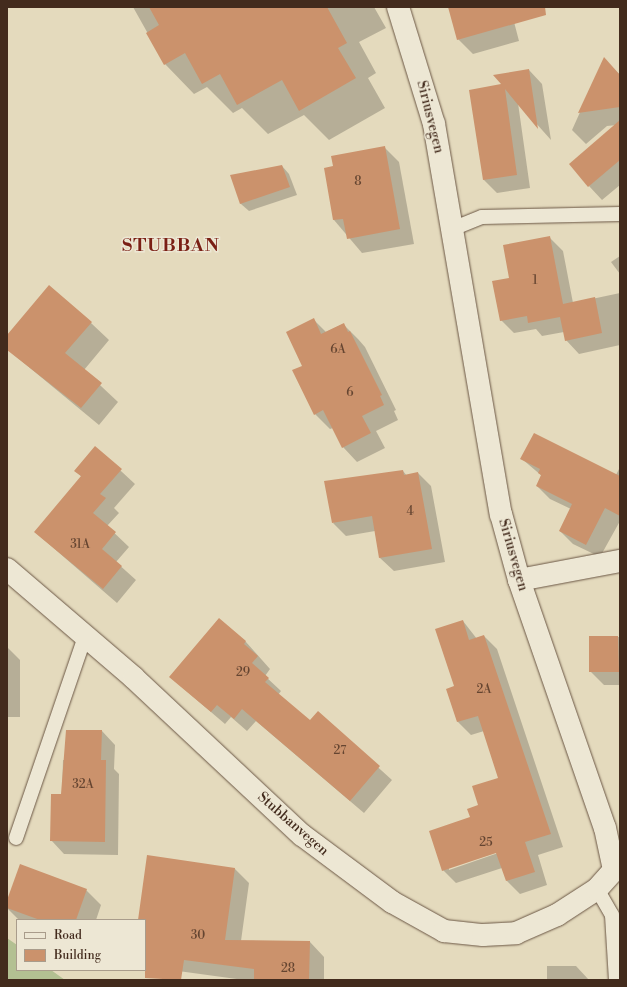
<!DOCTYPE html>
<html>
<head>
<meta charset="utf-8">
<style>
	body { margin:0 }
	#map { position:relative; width:627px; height:987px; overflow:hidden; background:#e4dabd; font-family:"Libre Bodoni",serif }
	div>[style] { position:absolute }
	.green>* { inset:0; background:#b3c092 }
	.shadow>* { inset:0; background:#0003 }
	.building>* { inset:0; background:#cb926c }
	.roads { filter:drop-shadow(0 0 1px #6b5745) drop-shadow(0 0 1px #6b5745) }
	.lane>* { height:14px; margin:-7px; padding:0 7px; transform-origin:7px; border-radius:7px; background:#ede7d4 }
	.street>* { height:22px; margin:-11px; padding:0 11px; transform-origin:11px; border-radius:11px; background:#ede7d4 }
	span { translate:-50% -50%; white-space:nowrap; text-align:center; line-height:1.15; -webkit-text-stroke:3px #ede7d4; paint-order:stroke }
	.number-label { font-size:12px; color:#654531 }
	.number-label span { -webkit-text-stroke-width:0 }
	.street-label { font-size:14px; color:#432b1d }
	.district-label { font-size:18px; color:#7a1f14; font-weight:700; letter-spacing:1px }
	.frame { position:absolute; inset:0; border:8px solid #432b1d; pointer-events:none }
	.legend { position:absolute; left:16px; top:919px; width:130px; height:52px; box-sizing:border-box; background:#ede7d4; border:1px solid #a99c8b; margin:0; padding:5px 7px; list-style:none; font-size:12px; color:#432b1d }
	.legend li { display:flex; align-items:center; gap:8px; height:20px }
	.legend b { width:20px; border:1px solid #a99c8b }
</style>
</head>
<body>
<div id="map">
	<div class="green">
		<div style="clip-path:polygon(7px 938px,17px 945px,17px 970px,51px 970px,65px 980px,7px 980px)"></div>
	</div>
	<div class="shadow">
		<div style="clip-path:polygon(133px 7px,374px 7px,386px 28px,359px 42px,376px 73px,368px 78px,385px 108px,329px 140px,304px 115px,268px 134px,242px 108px,233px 113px,207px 87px,194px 94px,165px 64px)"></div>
		<div style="clip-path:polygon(449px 7px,521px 7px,513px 18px,519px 41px,473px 54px,458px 39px)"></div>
		<div style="clip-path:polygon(604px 59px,620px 75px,620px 185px,602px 200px,589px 186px,617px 125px,607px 126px,586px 144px,572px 130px)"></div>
		<div style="clip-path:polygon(529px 70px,542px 84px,551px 140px,518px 103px,530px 188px,497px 193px,484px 180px,503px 85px)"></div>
		<div style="clip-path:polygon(384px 147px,399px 162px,414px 244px,362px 253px,334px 220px,334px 167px)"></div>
		<div style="clip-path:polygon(282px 166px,289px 174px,297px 195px,249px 211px,241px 204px,231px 176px)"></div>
		<div style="clip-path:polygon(550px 238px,563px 251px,573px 303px,620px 293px,620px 345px,579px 354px,566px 340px,564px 332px,542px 336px,536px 329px,514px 333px,501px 320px,511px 278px)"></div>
		<div style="clip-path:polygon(620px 256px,620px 274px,611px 262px)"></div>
		<div style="clip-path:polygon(314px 320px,326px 332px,343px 324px,358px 339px,365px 347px,396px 410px,394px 411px,398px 420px,376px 431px,385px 448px,357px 462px,343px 447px,333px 428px,330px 429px,315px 414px,304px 366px)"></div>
		<div style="clip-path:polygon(91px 323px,109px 340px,84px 370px,118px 402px,99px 425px,7px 349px,7px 336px)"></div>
		<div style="clip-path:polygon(95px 447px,135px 484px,114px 508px,119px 513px,107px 526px,129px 547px,116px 562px,136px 580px,117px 603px,35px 532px,82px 477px,75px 471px)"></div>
		<div style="clip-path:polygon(522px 459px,616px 475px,620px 467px,620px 521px,600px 557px,573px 544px,560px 531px,571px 509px,550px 499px,537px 486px,542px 476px)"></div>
		<div style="clip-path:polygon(403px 471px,407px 476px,418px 473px,431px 486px,445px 562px,394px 571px,380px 558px,375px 531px,346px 536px,333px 523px)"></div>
		<div style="clip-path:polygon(219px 619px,246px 642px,270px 669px,265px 676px,281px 691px,278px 695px,310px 722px,318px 713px,392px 780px,364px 813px,256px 721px,247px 731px,231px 717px,225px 724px,170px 677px)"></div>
		<div style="clip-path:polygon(evenodd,463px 621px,477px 639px,484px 636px,497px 649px,563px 847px,538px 855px,547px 885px,520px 894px,507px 881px,502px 868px,456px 883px,443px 870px,471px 818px,499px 779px,484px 731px,471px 735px,458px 722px,448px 690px,455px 687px,463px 621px,501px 850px,501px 852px,449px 870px,449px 867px,501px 850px)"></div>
		<div style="clip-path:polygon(590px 637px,620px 637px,620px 685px,604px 685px,590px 671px)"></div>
		<div style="clip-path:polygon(7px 647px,20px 660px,20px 717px,7px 717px)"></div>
		<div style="clip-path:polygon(102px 731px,115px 745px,114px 769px,119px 774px,118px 855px,64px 854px,51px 840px,62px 795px,63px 760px,66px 760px)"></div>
		<div style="clip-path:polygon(148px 857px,235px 869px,249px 883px,241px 941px,310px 942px,324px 957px,324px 980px,244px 980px,149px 967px,145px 962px,145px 920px,139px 920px)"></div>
		<div style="clip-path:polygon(86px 890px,101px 905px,96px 920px,19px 920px,7px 908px,7px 903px)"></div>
		<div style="clip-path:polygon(547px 966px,576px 966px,589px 980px,547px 980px)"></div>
	</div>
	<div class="building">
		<div style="clip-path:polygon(149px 7px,327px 7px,347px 43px,338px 48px,356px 78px,299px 111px,282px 80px,237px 105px,220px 74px,202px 84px,185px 53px,164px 65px,146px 33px,159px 25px)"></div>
		<div style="clip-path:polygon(448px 7px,545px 7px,546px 15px,457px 40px)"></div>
		<div style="clip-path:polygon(604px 57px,620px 75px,620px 107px,578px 113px)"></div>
		<div style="clip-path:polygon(529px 69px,538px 129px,505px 89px,517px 175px,483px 180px,469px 90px,501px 84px,493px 75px)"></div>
		<div style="clip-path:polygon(620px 120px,620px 160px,588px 187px,569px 164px)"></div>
		<div style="clip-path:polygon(385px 146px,400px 229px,347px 239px,343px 219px,333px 220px,324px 168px,333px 166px,331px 156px)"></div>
		<div style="clip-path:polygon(282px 165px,290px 187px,240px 204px,230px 175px)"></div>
		<div style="clip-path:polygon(550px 236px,563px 304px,595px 297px,602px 333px,565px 341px,560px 317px,528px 323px,527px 316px,500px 321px,492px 281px,509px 278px,503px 245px)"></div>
		<div style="clip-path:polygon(49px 285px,92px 322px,65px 353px,102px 383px,81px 408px,7px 350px,7px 335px)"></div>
		<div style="clip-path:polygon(314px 318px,321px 334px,344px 323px,348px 332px,350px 331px,382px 395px,380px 396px,384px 405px,362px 416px,371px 433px,342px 448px,323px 410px,314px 415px,292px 370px,302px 366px,286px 332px)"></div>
		<div style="clip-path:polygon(534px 433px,620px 476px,620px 516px,605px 508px,586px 545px,559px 531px,572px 504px,536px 486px,541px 475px,538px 473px,540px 469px,520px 459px)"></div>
		<div style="clip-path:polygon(95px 446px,122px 469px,100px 494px,106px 498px,93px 513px,116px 532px,102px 549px,122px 566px,103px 589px,34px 532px,81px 476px,74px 471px)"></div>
		<div style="clip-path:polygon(403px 470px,404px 475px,418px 472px,432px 549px,379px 558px,372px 516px,332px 523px,324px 481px)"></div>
		<div style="clip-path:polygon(219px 618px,246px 641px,244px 644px,258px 656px,252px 663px,269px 678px,265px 682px,310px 720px,318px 711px,380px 766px,350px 801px,242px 709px,234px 719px,217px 705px,211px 712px,169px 677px)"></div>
		<div style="clip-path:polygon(463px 620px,469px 640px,484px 635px,551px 834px,525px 842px,535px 872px,506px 881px,496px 853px,442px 871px,429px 831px,470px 817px,467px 809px,478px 805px,472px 786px,498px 778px,478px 716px,457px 722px,446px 689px,454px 686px,435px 629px)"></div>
		<div style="clip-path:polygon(589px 636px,618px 636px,619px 672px,589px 672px)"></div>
		<div style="clip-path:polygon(66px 730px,102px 730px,101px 760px,106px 760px,105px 842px,50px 841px,51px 794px,61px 794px)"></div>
		<div style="clip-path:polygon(147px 855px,235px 868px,225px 940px,310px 941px,309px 980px,254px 980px,254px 969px,184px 960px,181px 980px,145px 978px,145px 920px,138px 920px)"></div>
		<div style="clip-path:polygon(20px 864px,87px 889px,76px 920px,40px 920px,7px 908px,7px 900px)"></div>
	</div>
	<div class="roads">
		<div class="lane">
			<div style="left:452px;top:229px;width:32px;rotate:-22deg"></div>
			<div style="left:482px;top:217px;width:138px;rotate:-1.2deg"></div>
			<div style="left:16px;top:838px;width:213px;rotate:-71.1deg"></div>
			<div style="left:597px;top:889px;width:30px;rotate:60deg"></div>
			<div style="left:612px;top:915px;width:65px;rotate:86.5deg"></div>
		</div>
		<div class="street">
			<div style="left:398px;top:7px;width:122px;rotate:72.9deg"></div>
			<div style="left:434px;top:124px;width:396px;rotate:80.3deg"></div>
			<div style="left:501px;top:514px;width:68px;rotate:74.7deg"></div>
			<div style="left:519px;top:580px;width:262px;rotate:70.9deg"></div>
			<div style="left:605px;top:828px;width:43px;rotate:77.9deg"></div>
			<div style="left:7px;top:569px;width:167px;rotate:40.6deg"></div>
			<div style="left:134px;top:678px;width:230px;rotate:43.1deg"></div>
			<div style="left:302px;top:835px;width:112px;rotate:36.7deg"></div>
			<div style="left:392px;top:902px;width:60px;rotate:29.1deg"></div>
			<div style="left:444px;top:931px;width:39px;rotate:6deg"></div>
			<div style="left:483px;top:935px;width:33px;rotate:-3deg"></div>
			<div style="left:516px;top:933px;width:45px;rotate:-23.7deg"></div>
			<div style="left:557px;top:915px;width:48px;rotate:-33deg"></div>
			<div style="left:597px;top:889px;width:25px;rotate:-48deg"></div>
			<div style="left:519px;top:580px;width:103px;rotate:-10.7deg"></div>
		</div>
	</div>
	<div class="number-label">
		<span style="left:358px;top:182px">8</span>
		<span style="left:535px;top:281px">1</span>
		<span style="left:338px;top:350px">6A</span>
		<span style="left:350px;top:393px">6</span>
		<span style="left:410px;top:512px">4</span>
		<span style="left:80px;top:545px">31A</span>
		<span style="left:243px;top:673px">29</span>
		<span style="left:484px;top:690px">2A</span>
		<span style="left:340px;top:751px">27</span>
		<span style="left:83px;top:785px">32A</span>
		<span style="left:486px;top:843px">25</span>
		<span style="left:198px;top:936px">30</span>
		<span style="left:288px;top:969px">28</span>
	</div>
	<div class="street-label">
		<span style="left:430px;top:117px;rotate:76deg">Siriusvegen</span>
		<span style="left:513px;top:555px;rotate:74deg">Siriusvegen</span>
		<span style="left:293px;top:824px;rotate:41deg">Stubbanvegen</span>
	</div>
	<div class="district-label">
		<span style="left:171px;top:246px">STUBBAN</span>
	</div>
	<div class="frame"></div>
	<ul class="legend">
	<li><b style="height:5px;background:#ede7d4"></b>Road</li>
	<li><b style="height:11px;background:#cb926c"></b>Building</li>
	</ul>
</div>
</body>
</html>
